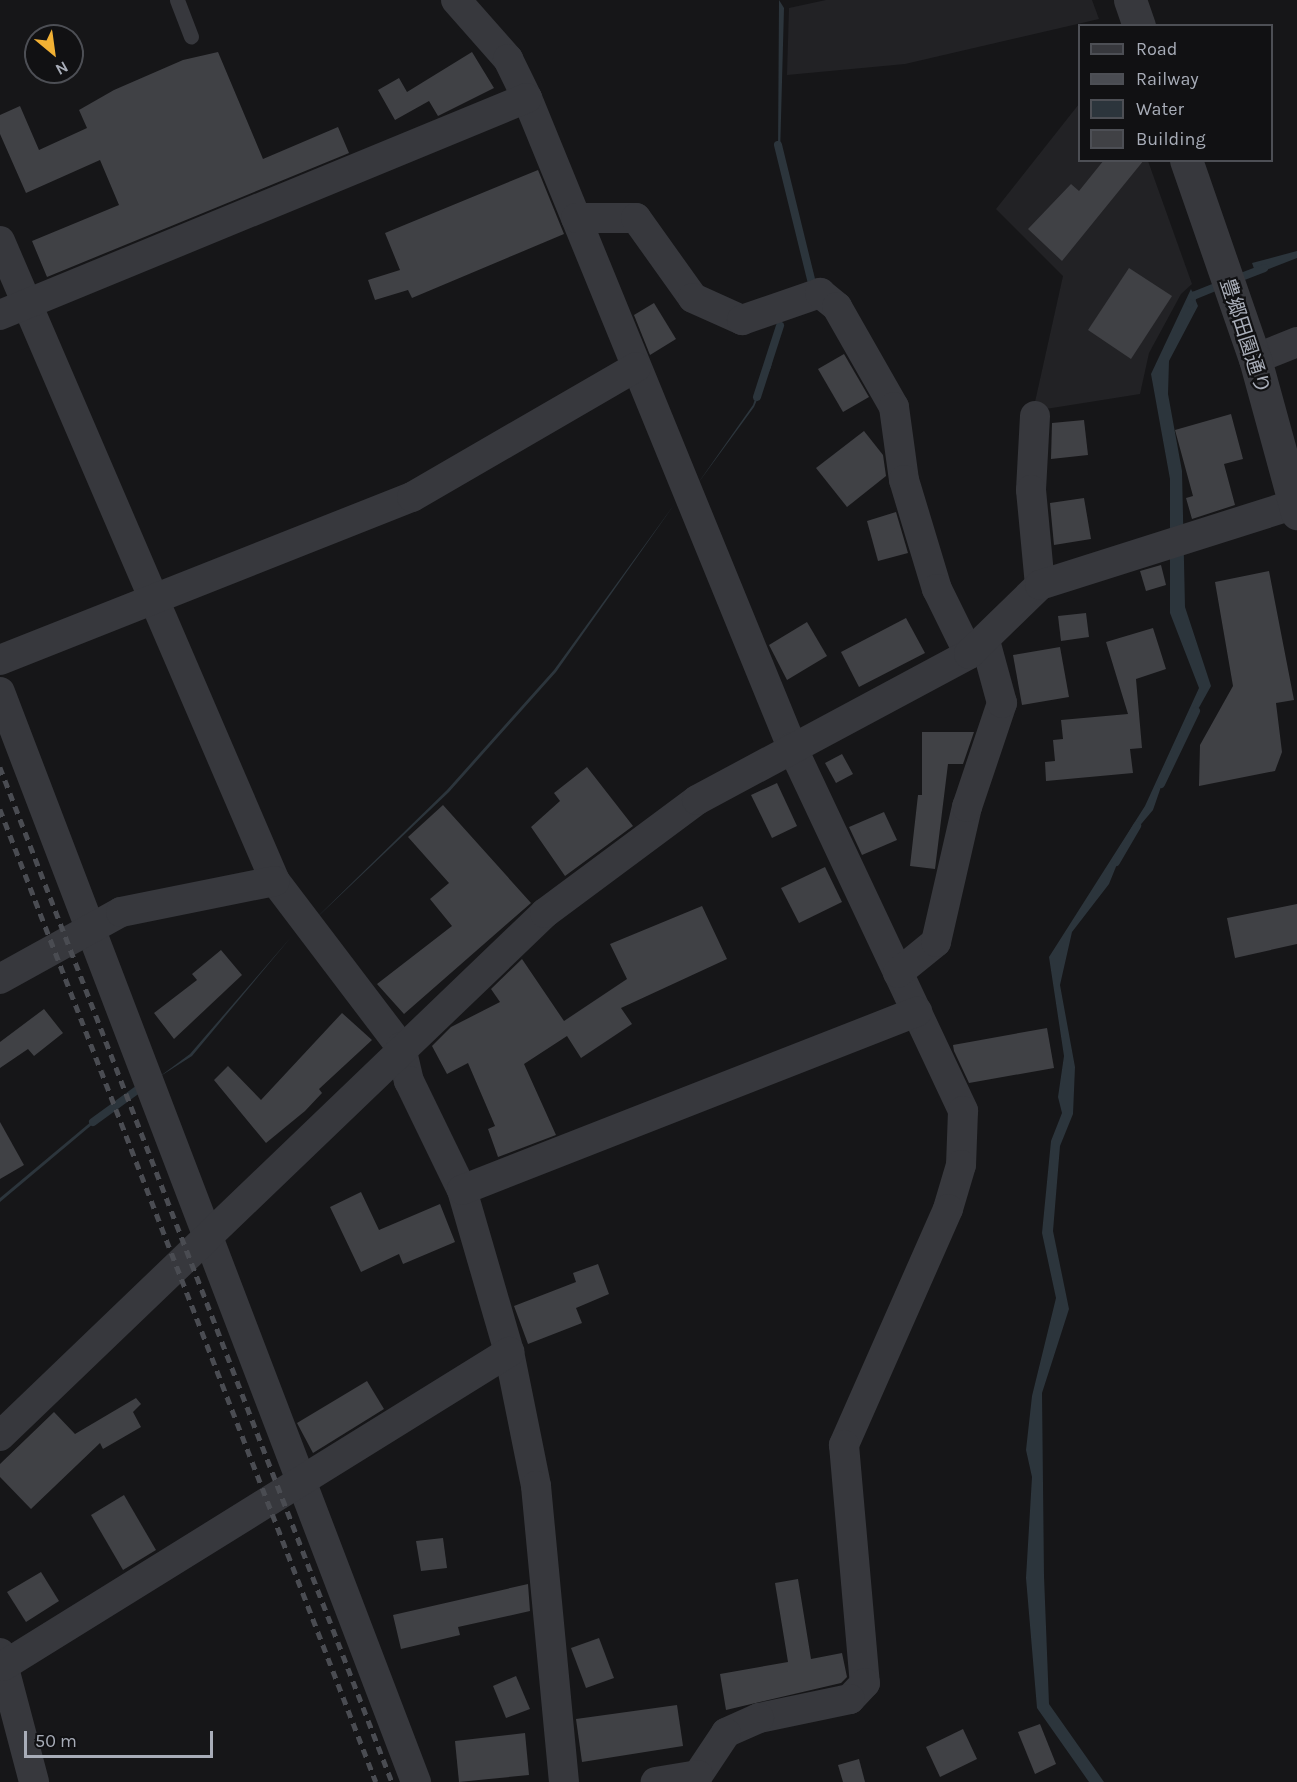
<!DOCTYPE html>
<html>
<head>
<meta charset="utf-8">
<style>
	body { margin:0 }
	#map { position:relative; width:1297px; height:1782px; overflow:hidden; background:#161618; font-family:Karla,"Noto Sans JP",sans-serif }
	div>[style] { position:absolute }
	.built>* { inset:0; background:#222225 }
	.water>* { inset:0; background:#2c353c }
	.stream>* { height:8px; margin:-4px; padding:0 4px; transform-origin:4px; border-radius:4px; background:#2c353c }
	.building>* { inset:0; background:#404145 }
	.service>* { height:15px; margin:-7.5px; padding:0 7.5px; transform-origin:7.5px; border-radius:7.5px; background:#37383d }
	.minor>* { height:30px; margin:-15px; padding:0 15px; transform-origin:15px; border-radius:15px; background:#37383d }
	.tertiary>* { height:33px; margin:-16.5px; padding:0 16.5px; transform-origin:16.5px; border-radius:16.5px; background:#37383d }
	.rail>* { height:4.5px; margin-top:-2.25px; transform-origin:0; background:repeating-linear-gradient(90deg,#4a4c52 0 8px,transparent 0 14px) }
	span { translate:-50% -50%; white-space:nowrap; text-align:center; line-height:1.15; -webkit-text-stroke:4.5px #111113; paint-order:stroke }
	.street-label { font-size:20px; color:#a8adb8 }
	.legend { position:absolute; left:1078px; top:24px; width:195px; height:138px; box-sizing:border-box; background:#111113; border:2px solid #4d4f55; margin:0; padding:8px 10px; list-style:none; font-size:18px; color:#a8adb8 }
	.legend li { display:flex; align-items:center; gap:12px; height:30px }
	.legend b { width:30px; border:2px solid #4d4f55 }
	.north { position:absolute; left:24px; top:24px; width:60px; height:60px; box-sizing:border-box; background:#111113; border:2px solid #4d4f55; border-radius:50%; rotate:151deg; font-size:16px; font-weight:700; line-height:24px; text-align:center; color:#a8adb8 }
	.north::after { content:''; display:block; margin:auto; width:21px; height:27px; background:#f2b134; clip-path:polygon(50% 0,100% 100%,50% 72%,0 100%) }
	.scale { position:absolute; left:24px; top:1731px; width:189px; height:27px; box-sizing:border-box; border:3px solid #a8adb8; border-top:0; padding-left:8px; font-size:18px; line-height:21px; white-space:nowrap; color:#a8adb8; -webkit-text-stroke:4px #111113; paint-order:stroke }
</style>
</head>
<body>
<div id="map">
	<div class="built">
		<div style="clip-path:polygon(826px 0,1092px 0,1099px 19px,905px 64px,787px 75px,789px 8px)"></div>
		<div style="clip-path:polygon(1079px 104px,1080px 160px,1148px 161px,1192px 284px,1181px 294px,1149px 353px,1140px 394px,1033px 411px,1063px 276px,996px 209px)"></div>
	</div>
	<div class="water">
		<div style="clip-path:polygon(779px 0,784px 8px,780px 155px,817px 286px,778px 154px)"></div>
		<div style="clip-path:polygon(1297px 251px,1297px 258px,1256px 274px,1252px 263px)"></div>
		<div style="clip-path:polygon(1191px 289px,1198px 306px,1169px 361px,1168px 394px,1182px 471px,1185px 607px,1211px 686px,1171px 758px,1153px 810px,1126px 842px,1109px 884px,1072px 932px,1060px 985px,1075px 1067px,1073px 1114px,1060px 1146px,1053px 1231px,1069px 1309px,1042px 1393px,1044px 1576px,1049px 1704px,1104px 1782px,1089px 1782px,1037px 1708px,1026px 1578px,1032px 1477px,1026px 1450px,1032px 1396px,1056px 1298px,1042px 1233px,1051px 1141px,1062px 1113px,1058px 1097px,1064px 1056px,1049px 957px,1145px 806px,1199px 688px,1170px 613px,1170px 479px,1151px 374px)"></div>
		<div style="clip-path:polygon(781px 320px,771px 367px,754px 407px,696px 486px,753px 405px)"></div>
		<div style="clip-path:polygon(676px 502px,556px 672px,449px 792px,310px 924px,447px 790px,554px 670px)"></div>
		<div style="clip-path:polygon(292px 936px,192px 1056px,159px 1077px,190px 1054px)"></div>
		<div style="clip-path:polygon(98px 1116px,100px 1118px,0 1202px,0 1198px)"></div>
	</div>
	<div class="stream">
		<div style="left:778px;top:145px;width:146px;rotate:76.2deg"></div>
		<div style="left:1236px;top:279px;width:30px;rotate:-21deg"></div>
		<div style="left:1190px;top:303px;width:8px;rotate:-67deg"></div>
		<div style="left:1193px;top:296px;width:31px;rotate:-22deg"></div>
		<div style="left:757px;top:397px;width:75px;rotate:-72.1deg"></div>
		<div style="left:1161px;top:784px;width:81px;rotate:-64.4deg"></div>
		<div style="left:1116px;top:862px;width:42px;rotate:-59.7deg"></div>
		<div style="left:93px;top:1122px;width:63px;rotate:-36deg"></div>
	</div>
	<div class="building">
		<div style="clip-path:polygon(218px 52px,263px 159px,338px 127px,349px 153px,47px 277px,32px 241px,119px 205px,100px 160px,26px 193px,0 134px,0 115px,20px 106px,39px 150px,87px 128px,79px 110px,114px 90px,183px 60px)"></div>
		<div style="clip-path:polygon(472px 52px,494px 88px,438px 116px,429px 101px,395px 120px,378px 90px,399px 78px,407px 92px)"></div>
		<div style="clip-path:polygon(1104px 160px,1144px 160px,1062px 261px,1028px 229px,1071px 184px,1079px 191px)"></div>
		<div style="clip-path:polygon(538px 170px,564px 234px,412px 298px,408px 290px,375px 300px,368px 280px,400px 270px,385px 233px)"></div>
		<div style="clip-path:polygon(1129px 268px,1172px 296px,1131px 359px,1088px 330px)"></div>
		<div style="clip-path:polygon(654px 303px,676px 339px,650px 355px,634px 315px)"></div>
		<div style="clip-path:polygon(844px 354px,869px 397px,843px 412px,818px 369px)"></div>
		<div style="clip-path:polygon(1231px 414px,1243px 459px,1224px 464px,1235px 505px,1192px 519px,1186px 498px,1193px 496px,1175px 430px)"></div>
		<div style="clip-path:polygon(1084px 420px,1088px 455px,1051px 459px,1052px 423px)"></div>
		<div style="clip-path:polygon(864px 431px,883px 455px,886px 476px,847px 507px,816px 468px)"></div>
		<div style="clip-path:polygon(1084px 498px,1091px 539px,1054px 545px,1050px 503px)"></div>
		<div style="clip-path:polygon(896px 512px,908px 553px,878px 561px,867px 521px)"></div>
		<div style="clip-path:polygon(1161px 565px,1166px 585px,1146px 591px,1140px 571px)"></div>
		<div style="clip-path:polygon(1269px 571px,1294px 700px,1276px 703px,1282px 752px,1275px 771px,1199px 786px,1200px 745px,1233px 686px,1215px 582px)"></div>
		<div style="clip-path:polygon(1086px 613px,1089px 637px,1061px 641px,1058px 616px)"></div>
		<div style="clip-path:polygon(906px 618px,925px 653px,859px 687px,841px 652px)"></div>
		<div style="clip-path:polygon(807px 622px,827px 656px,787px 680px,769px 645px)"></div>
		<div style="clip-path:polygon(1153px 628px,1166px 669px,1136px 679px,1142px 748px,1130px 749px,1133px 773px,1046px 781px,1045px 762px,1055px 761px,1053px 740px,1063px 739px,1061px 720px,1128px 714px,1106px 642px)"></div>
		<div style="clip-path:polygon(1060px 647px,1069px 697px,1022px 705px,1013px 655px)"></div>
		<div style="clip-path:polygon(922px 732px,974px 732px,963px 764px,948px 764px,935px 869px,910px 866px,918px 795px,922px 795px)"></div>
		<div style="clip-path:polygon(842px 754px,853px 774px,836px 783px,825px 763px)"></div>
		<div style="clip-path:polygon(587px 767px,633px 826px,565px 876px,531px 827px,560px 801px,554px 793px)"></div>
		<div style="clip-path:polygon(777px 783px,797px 826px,772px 838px,751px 795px)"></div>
		<div style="clip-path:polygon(443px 805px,531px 903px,404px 1014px,377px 984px,452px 926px,430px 899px,449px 883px,408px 837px)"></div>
		<div style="clip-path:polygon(884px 812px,897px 840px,862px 855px,849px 827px)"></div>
		<div style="clip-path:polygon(825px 867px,842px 902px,799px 923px,781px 888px)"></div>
		<div style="clip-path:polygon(1297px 904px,1297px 944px,1235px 958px,1227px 918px)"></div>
		<div style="clip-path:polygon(702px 906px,727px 959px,621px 1008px,632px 1024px,581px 1058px,567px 1036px,524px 1064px,556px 1135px,498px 1157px,488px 1129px,495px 1126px,468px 1063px,447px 1074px,432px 1046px,451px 1027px,500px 1002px,491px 989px,522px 959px,564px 1021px,627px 979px,610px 944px)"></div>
		<div style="clip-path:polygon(221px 950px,242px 975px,174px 1039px,154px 1013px,197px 980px,192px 974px)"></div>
		<div style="clip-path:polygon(44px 1009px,63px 1033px,34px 1056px,28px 1049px,0 1068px,0 1042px)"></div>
		<div style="clip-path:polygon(342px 1013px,372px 1040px,319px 1089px,322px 1093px,305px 1111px,266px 1143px,214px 1080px,228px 1066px,261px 1100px)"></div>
		<div style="clip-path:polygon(1047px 1028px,1054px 1068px,969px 1083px,954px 1051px,953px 1045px)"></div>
		<div style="clip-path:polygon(0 1122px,24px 1165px,0 1179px)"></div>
		<div style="clip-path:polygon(361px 1192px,379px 1230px,440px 1204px,455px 1242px,403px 1264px,399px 1254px,361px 1272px,330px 1207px)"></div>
		<div style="clip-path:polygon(598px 1264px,609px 1294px,576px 1308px,582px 1323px,528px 1344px,514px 1306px,576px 1282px,573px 1273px)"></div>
		<div style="clip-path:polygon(367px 1381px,384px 1409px,313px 1453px,297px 1423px)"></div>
		<div style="clip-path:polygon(136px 1398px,141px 1404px,133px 1412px,141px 1427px,103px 1449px,100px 1443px,31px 1509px,0 1477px,0 1464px,54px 1412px,75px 1434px)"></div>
		<div style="clip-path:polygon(124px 1495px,156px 1550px,123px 1570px,91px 1515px)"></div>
		<div style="clip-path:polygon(443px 1538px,447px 1568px,421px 1571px,416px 1541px)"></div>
		<div style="clip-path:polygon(41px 1572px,59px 1601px,26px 1622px,7px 1592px)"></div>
		<div style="clip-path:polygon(798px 1579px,811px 1659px,842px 1653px,847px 1677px,841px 1683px,726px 1710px,720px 1674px,788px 1662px,775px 1583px)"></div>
		<div style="clip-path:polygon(528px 1584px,530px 1611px,458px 1627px,460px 1635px,401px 1649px,393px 1615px)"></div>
		<div style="clip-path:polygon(599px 1638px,614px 1678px,586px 1688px,571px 1648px)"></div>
		<div style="clip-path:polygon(516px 1676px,530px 1709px,506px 1718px,493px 1686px)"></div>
		<div style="clip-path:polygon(677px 1705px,683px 1746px,582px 1762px,576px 1719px)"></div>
		<div style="clip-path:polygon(1040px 1724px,1056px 1764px,1035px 1774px,1018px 1732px)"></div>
		<div style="clip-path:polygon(963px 1729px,977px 1759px,940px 1777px,926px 1747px)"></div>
		<div style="clip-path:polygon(525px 1733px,529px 1775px,459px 1782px,455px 1741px)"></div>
		<div style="clip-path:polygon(859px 1759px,865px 1782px,843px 1782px,838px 1765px)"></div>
	</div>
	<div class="service">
		<div style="left:177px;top:0;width:39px;rotate:69deg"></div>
	</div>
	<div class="minor">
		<div style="left:456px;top:0;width:79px;rotate:48.6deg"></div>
		<div style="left:508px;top:59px;width:43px;rotate:64deg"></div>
		<div style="left:527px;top:98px;width:701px;rotate:67.79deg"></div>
		<div style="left:792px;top:747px;width:402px;rotate:64.8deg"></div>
		<div style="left:963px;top:1111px;width:54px;rotate:92.1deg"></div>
		<div style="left:961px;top:1165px;width:46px;rotate:106.5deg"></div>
		<div style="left:948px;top:1209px;width:258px;rotate:113.8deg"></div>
		<div style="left:844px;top:1445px;width:239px;rotate:85deg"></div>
		<div style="left:865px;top:1683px;width:22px;rotate:133deg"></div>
		<div style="left:850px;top:1699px;width:93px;rotate:168.2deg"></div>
		<div style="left:759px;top:1718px;width:36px;rotate:156deg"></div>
		<div style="left:726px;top:1733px;width:50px;rotate:123.7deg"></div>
		<div style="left:698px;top:1775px;width:43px;rotate:170.5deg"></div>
		<div style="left:576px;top:218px;width:60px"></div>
		<div style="left:636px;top:218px;width:98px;rotate:54.5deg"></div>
		<div style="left:693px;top:298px;width:54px;rotate:24.2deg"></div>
		<div style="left:742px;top:320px;width:83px;rotate:-19.1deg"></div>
		<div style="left:820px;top:293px;width:22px;rotate:39deg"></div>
		<div style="left:837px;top:307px;width:115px;rotate:60.3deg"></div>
		<div style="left:894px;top:407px;width:74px;rotate:82.2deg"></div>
		<div style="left:904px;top:480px;width:114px;rotate:73.2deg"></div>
		<div style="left:937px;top:589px;width:72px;rotate:63.8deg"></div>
		<div style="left:0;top:241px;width:697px;rotate:66.75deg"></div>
		<div style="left:275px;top:881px;width:208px;rotate:52.8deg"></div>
		<div style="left:401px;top:1047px;width:35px;rotate:77deg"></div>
		<div style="left:409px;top:1081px;width:121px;rotate:64.1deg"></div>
		<div style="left:462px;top:1190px;width:169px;rotate:73.8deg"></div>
		<div style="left:509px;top:1352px;width:137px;rotate:78.6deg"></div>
		<div style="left:536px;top:1486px;width:297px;rotate:84.6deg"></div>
		<div style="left:0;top:315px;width:570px;rotate:-22.38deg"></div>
		<div style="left:1255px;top:359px;width:45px;rotate:-22deg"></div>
		<div style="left:1035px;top:416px;width:74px;rotate:93.1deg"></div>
		<div style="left:1031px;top:490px;width:95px;rotate:84.6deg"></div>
		<div style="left:0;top:660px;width:443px;rotate:-21.6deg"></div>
		<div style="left:412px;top:497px;width:259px;rotate:-30.1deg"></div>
		<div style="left:0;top:692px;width:1167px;rotate:69.11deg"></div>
		<div style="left:898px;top:973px;width:49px;rotate:-39.2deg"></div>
		<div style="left:936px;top:942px;width:139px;rotate:-77.1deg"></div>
		<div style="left:967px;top:807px;width:110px;rotate:-71.4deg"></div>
		<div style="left:1002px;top:703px;width:64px;rotate:-105.3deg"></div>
		<div style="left:0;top:979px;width:138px;rotate:-29deg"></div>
		<div style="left:121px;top:912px;width:157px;rotate:-11.4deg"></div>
		<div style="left:462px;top:1190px;width:489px;rotate:-21.4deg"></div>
		<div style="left:0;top:1436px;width:755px;rotate:-43.82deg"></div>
		<div style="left:545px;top:913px;width:189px;rotate:-36.6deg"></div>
		<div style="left:697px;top:800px;width:309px;rotate:-28.2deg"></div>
		<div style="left:969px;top:654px;width:99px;rotate:-44.2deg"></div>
		<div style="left:1040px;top:585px;width:268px;rotate:-17.6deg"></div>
		<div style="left:0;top:1653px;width:133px;rotate:75.2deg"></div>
		<div style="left:3px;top:1666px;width:596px;rotate:-31.82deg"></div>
	</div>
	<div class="tertiary">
		<div style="left:1130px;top:0;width:28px;rotate:71deg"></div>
		<div style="left:1186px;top:160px;width:211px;rotate:70.9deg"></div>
		<div style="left:1255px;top:359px;width:160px;rotate:74.7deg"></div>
	</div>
	<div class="rail">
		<div style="left:0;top:767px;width:1088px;rotate:68.88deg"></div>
		<div style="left:0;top:809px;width:1043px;rotate:68.87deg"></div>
	</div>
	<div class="street-label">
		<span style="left:1245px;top:336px;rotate:72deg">豊郷田園通り</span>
	</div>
	<ul class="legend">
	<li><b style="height:8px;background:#37383d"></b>Road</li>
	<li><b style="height:8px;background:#4a4c52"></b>Railway</li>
	<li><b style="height:16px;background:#2c353c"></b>Water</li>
	<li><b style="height:16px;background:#404145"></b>Building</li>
	</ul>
	<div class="north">N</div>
	<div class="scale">50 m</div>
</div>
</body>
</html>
